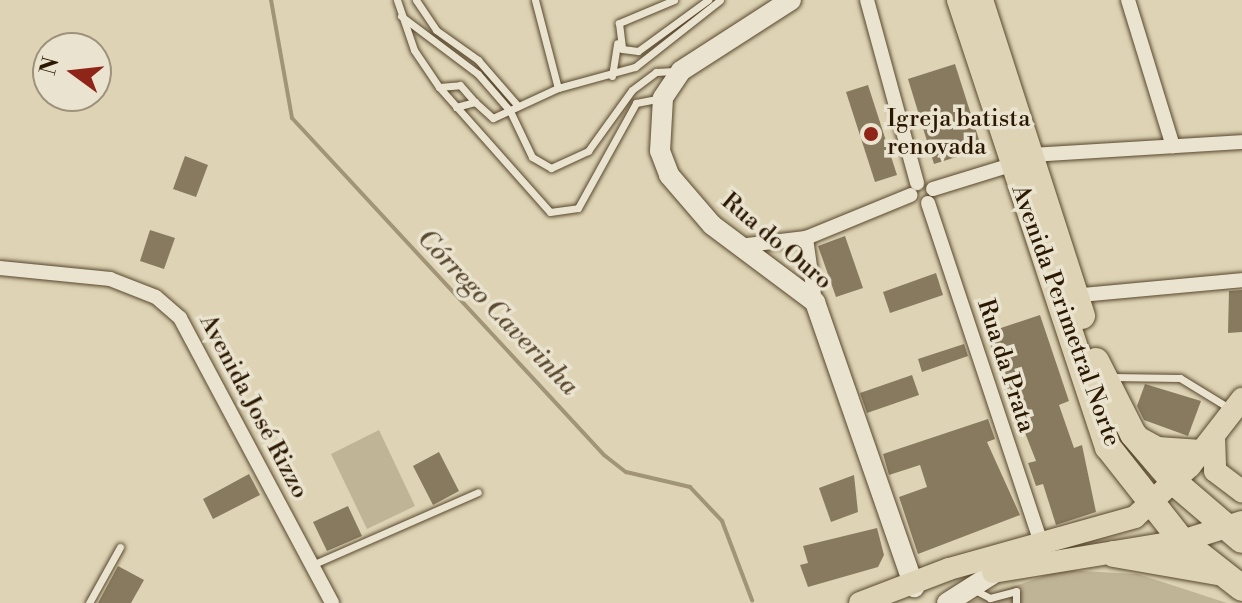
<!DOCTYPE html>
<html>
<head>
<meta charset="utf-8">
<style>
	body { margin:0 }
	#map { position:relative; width:1242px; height:603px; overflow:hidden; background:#ded4b5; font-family:"Libre Bodoni",serif }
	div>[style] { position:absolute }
	.green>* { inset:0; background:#c0b496 }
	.stream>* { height:4px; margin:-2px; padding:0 2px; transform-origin:2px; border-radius:2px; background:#a19477 }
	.building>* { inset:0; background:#887a5e }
	.roads { filter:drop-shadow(0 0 2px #58472d) drop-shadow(0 0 2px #58472d) }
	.lane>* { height:7px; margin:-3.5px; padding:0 3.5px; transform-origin:3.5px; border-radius:3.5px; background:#eae3cf }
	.street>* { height:14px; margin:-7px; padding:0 7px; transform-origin:7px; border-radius:7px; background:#eae3cf }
	.secondary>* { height:20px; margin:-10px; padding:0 10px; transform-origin:10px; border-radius:10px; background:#eae3cf }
	.primary>* { height:22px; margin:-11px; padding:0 11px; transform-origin:11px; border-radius:11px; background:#ded4b5 }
	.highway>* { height:26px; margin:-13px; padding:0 13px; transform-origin:13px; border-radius:13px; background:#ded4b5 }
	.dots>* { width:22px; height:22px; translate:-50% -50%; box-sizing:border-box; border:4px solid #eae3cf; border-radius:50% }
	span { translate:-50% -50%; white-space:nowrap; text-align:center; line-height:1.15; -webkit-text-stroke:7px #eae3cf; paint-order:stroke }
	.poi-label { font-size:24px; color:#2b1800 }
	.left { translate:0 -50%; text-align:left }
	.street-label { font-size:24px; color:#2b1800 }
	.water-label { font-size:26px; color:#5a4a30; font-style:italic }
	.north { position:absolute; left:32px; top:32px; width:80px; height:80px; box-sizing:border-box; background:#eae3cf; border:2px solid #9e927c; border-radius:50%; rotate:285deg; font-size:22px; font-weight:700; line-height:32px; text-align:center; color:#2b1800 }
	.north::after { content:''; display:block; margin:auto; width:28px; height:36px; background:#8f2418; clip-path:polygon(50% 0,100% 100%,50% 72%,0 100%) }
</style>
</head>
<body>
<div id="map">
	<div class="green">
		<div style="clip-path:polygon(379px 430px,415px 506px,367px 529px,331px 454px)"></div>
		<div style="clip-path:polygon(1061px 570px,1138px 574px,1227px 603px,967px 603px)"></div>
	</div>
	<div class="stream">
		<div style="left:271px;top:0;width:120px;rotate:79.9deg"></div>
		<div style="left:292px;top:118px;width:459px;rotate:47.2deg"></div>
		<div style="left:604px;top:455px;width:28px;rotate:38deg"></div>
		<div style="left:626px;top:472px;width:66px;rotate:13.2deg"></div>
		<div style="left:690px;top:487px;width:47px;rotate:46.7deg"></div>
		<div style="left:722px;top:521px;width:85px;rotate:69.2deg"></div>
	</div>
	<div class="building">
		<div style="clip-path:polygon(955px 64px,982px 149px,934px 164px,908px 79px)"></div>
		<div style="clip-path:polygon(868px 85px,897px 175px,875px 182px,846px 92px)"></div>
		<div style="clip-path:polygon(185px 156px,208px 165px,196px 197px,173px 189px)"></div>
		<div style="clip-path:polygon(150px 230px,175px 238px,164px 269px,140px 261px)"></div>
		<div style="clip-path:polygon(845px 236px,863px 288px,836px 297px,818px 246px)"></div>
		<div style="clip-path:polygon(936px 273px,943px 295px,890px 313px,883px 292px)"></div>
		<div style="clip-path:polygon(1242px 290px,1242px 332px,1228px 333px,1229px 291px)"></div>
		<div style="clip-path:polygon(1040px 315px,1069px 401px,1059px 405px,1074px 448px,1082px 445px,1096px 512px,1056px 525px,1043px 484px,1036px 486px,1028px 463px,1036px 461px,986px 333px)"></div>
		<div style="clip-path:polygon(964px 344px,968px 356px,922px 372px,918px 359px)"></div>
		<div style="clip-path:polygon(912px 375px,919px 395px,867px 413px,860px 393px)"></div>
		<div style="clip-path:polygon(1145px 384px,1201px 401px,1188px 436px,1144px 420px,1137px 406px)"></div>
		<div style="clip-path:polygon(988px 419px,995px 439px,987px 442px,1020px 515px,918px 554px,899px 497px,927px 487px,920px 465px,889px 475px,883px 454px)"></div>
		<div style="clip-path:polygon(439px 452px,459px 491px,433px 505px,413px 466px)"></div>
		<div style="clip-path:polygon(249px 474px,260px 495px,213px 519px,203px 499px)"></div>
		<div style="clip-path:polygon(854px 475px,858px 512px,831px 522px,819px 488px)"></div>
		<div style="clip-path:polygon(348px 506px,362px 536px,327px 551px,313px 522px)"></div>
		<div style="clip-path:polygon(877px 528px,884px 555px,878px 567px,808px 587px,800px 565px,808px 563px,803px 546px)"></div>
		<div style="clip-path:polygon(118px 566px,144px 580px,131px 603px,98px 603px)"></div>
	</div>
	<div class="roads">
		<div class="lane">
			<div style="left:397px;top:0;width:53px;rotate:71.2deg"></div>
			<div style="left:414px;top:50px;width:45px;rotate:56deg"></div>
			<div style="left:439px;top:87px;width:167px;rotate:48.4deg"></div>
			<div style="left:550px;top:212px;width:28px;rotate:-8deg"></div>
			<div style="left:578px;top:208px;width:120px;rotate:-61.1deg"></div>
			<div style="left:636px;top:103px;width:25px;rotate:-11deg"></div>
			<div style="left:416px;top:0;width:36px;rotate:56deg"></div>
			<div style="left:436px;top:30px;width:52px;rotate:35.5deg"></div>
			<div style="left:478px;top:60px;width:61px;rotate:49deg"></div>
			<div style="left:535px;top:0;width:91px;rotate:75.4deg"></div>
			<div style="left:674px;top:0;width:60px;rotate:157.3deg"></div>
			<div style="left:619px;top:23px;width:26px;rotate:83deg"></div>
			<div style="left:622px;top:49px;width:16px;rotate:7deg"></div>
			<div style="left:638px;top:51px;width:87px;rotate:-36.1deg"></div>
			<div style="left:401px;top:16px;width:96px;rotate:37deg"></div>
			<div style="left:478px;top:74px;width:49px;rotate:49.1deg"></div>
			<div style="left:510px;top:111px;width:51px;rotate:64.4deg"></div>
			<div style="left:532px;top:157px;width:22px;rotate:30deg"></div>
			<div style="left:551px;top:168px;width:41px;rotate:-24.7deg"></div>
			<div style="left:588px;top:151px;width:75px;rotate:-54.2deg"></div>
			<div style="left:632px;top:90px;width:30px;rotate:-37deg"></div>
			<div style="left:656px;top:72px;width:18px;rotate:-3deg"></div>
			<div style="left:612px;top:76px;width:33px;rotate:-81deg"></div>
			<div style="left:439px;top:87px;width:21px;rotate:-5deg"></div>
			<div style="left:460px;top:85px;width:23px;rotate:49deg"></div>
			<div style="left:456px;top:107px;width:20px;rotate:-15deg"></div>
			<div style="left:475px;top:102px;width:24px;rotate:42deg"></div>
			<div style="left:493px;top:118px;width:72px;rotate:-24.8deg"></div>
			<div style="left:558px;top:88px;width:80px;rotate:-15.3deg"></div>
			<div style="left:635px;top:67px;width:108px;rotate:-38.2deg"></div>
			<div style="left:1112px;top:377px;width:68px;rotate:0.8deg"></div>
			<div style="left:1180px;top:378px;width:57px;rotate:31.5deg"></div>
			<div style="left:312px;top:565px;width:181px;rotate:-23.7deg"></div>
			<div style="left:975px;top:590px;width:17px;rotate:28deg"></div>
			<div style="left:990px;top:598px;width:27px;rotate:-15deg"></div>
			<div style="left:1016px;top:591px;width:12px;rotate:90deg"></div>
			<div style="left:89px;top:603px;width:64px;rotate:-61deg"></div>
		</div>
		<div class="street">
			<div style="left:867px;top:0;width:190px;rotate:74.7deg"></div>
			<div style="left:1128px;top:0;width:153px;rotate:72.9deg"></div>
			<div style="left:1030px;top:155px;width:212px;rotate:-3.5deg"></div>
			<div style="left:933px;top:189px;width:82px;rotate:-17.1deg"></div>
			<div style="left:928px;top:203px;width:358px;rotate:71.6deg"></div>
			<div style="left:739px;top:246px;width:67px;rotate:-6.8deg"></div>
			<div style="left:0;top:268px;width:111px;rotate:5.7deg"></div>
			<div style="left:110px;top:279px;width:49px;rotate:21.4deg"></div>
			<div style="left:156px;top:297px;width:32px;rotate:41deg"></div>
			<div style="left:180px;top:318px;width:323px;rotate:61.9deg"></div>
			<div style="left:1071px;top:296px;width:172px;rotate:-5.3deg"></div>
			<div style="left:815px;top:302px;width:65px;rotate:-98deg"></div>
			<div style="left:806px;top:238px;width:113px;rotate:-22.3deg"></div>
		</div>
		<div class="secondary">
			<div style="left:791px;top:0;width:131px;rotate:147.2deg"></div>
			<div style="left:681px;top:71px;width:32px;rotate:124deg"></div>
			<div style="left:663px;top:98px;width:53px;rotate:93.2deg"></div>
			<div style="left:660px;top:151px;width:26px;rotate:69deg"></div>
			<div style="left:669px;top:175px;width:66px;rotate:49.3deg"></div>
			<div style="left:712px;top:225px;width:129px;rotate:36.8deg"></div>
			<div style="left:815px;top:302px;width:302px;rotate:70.8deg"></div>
			<div style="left:947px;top:603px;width:62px;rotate:-32.4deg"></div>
		</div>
		<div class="primary">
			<div style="left:1214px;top:437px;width:34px;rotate:88deg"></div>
			<div style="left:1215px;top:471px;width:34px;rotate:37deg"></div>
			<div style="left:993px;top:572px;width:192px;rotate:-9.3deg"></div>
			<div style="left:1182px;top:541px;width:63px;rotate:-17.6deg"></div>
			<div style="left:860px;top:603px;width:95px;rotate:-20.9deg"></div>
			<div style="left:949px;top:569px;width:193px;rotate:-15.6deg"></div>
			<div style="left:1135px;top:517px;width:75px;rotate:-42.8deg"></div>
			<div style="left:1190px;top:466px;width:85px;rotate:-52.2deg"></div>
		</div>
		<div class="highway">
			<div style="left:960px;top:0;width:471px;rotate:71.7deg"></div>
			<div style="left:1108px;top:447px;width:120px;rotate:51.8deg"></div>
			<div style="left:1182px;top:541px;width:76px;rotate:38.1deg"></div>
			<div style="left:980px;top:0;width:332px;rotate:72.1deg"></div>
			<div style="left:1096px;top:361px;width:82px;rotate:63.1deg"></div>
			<div style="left:1133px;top:434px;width:63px;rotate:49.5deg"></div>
			<div style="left:1174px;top:482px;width:89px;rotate:40.5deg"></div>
			<div style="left:1139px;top:440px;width:21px;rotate:29deg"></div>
			<div style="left:1157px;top:450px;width:44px;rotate:3.9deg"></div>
			<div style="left:1114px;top:554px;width:105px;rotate:9.9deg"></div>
		</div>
	</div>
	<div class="dots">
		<div style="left:871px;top:134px;background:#8f2418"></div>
	</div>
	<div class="poi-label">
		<span class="left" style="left:887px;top:134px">Igreja batista<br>renovada</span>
	</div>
	<div class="street-label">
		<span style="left:776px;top:242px;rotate:40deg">Rua do Ouro</span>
		<span style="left:1065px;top:316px;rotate:70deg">Avenida Perimetral Norte</span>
		<span style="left:1005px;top:366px;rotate:72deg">Rua da Prata</span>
		<span style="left:253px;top:407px;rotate:62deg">Avenida José Rizzo</span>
	</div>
	<div class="water-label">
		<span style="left:497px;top:313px;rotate:46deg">Córrego Caverinha</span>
	</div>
	<div class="north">N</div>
</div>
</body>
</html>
